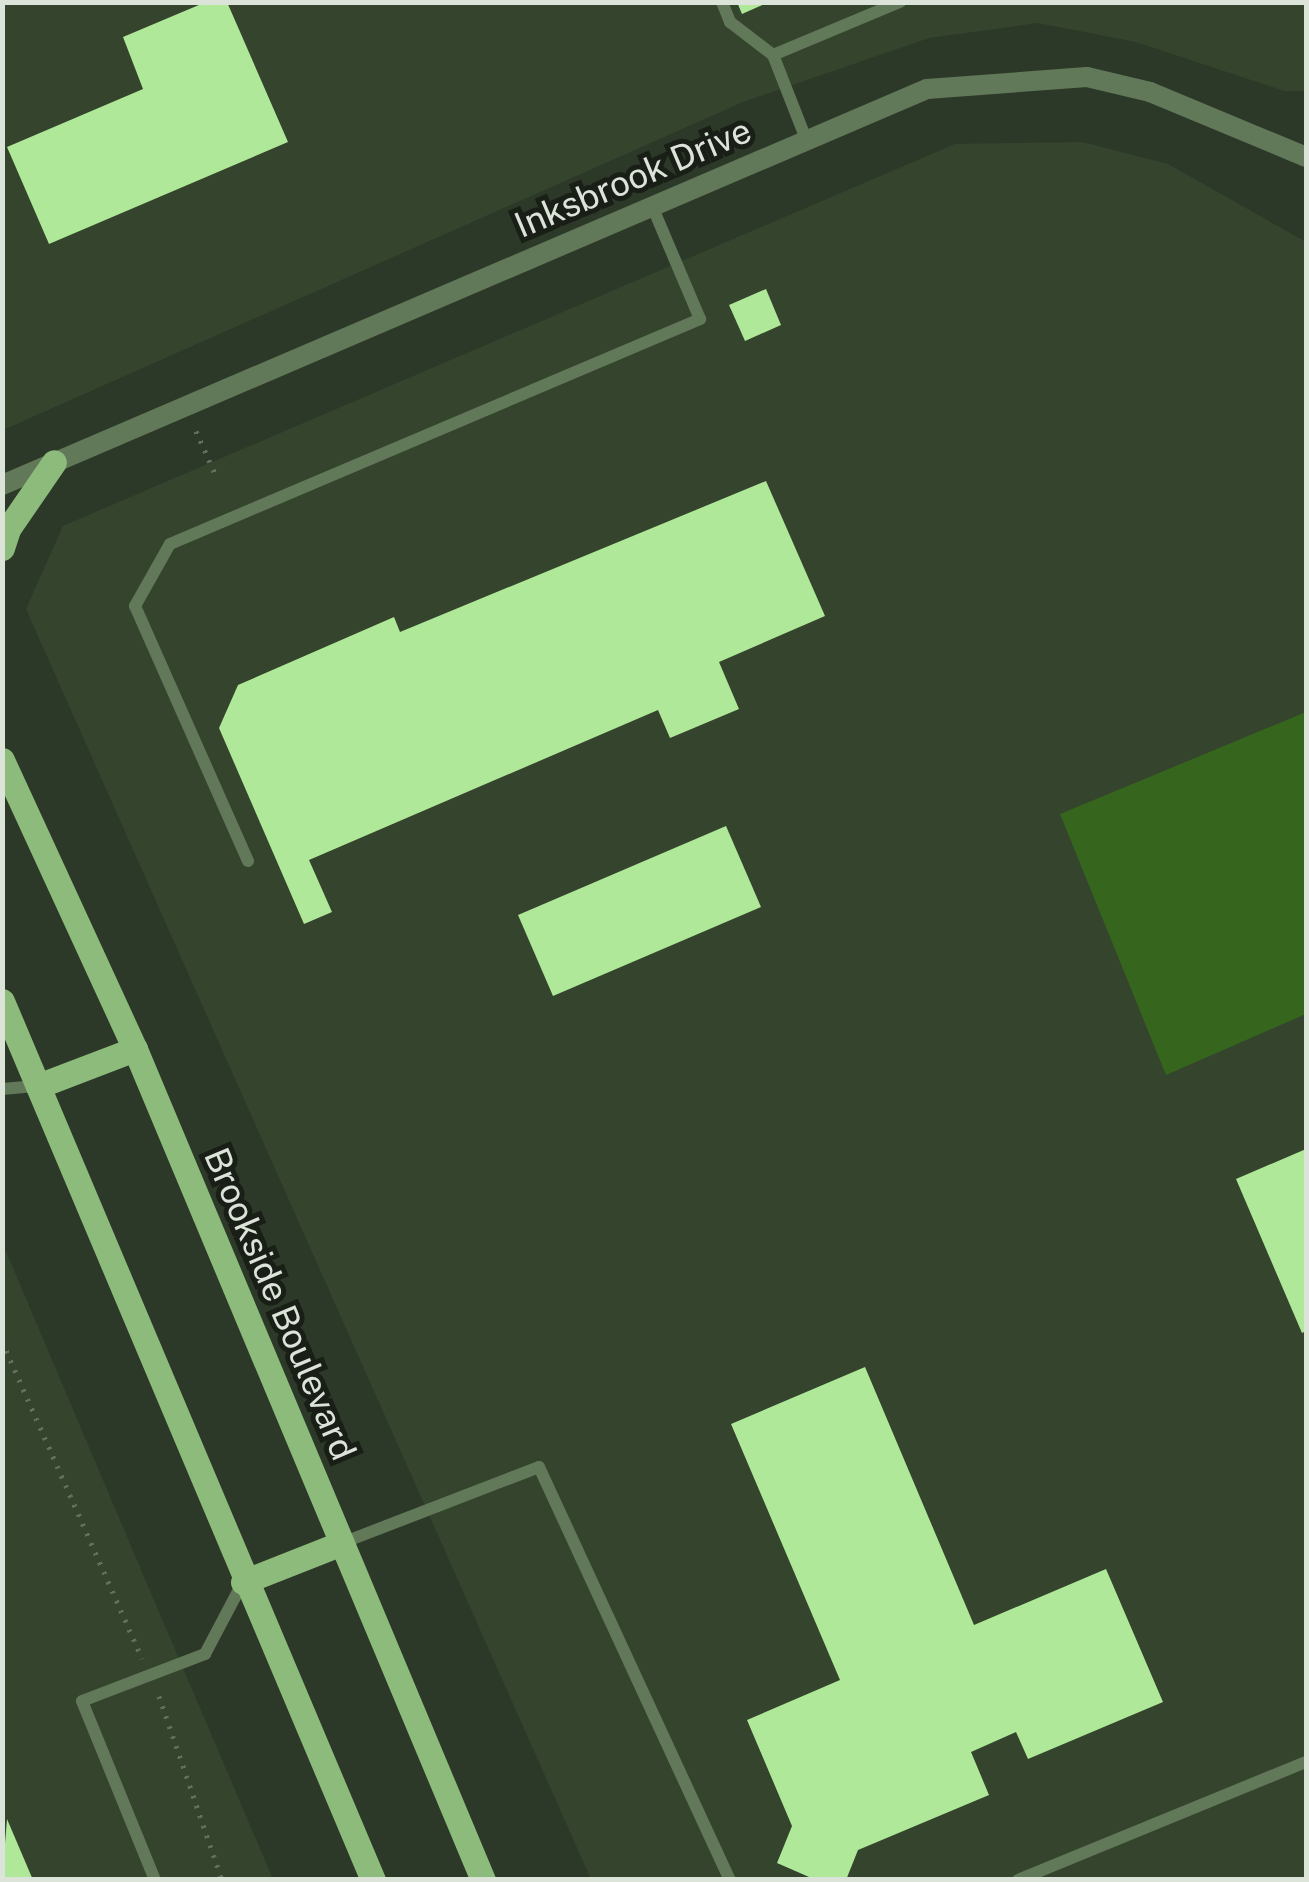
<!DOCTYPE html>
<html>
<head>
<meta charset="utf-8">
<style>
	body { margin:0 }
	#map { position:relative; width:1309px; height:1882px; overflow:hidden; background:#2d3928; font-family:"Public Sans",sans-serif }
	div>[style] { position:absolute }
	.built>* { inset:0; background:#34442d }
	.green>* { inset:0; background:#36661d }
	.building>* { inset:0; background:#b0e899 }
	.path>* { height:5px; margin-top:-2.5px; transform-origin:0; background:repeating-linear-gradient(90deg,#636e5e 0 2.5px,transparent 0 10.5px) }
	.service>* { height:12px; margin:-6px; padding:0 6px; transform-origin:6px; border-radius:6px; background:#627959 }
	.minor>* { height:20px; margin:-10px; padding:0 10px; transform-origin:10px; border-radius:10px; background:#627959 }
	.primary>* { height:25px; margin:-12.5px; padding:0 12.5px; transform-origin:12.5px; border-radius:12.5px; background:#8dbb7b }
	span { translate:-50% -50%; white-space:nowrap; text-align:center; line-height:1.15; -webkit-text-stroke:10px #191e17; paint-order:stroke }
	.street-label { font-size:35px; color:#dce4d9 }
	.frame { position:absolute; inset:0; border:5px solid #dce4d9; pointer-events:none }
</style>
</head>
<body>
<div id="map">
	<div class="built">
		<div style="clip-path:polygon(3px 3px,1306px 3px,1306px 91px,1284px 91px,1136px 42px,1038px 23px,929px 38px,743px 102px,3px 430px)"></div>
		<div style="clip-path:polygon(1082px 142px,1168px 164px,1306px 242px,1306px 712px,1165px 1074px,1306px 1014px,1306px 1879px,591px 1879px,26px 609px,63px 526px,955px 144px)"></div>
		<div style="clip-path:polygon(2px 1242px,153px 1598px,273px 1879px,3px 1879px)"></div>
	</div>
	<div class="green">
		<div style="clip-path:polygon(1306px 712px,1306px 1014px,1166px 1075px,1060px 814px)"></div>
	</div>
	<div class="building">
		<div style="clip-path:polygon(206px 2px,227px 2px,288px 142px,49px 244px,7px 147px,143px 89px,123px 37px)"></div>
		<div style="clip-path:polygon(737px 2px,769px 2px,742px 14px)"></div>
		<div style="clip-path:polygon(766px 289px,781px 325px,745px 341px,729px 305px)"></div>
		<div style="clip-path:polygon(766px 481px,825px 616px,719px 662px,739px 709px,670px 738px,658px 710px,309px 860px,332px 912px,304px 924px,219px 728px,238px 685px,394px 617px,400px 632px)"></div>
		<div style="clip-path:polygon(726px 826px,761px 907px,553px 996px,518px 915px)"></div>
		<div style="clip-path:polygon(1306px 1149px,1306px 1331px,1302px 1333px,1236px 1179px)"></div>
		<div style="clip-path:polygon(865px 1367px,974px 1625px,1106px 1569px,1163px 1702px,1028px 1759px,1016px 1732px,971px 1752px,989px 1795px,858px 1850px,846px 1880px,816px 1880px,777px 1863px,792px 1826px,747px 1720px,840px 1680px,731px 1424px)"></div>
		<div style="clip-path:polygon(7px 1819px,33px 1880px,2px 1880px)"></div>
	</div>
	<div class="path">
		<div style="left:196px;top:431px;width:49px;rotate:66deg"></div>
		<div style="left:2px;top:1341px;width:347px;rotate:66.2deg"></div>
		<div style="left:159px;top:1696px;width:194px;rotate:71.1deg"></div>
	</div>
	<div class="service">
		<div style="left:722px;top:2px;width:22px;rotate:68deg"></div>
		<div style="left:730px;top:22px;width:54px;rotate:37.5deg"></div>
		<div style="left:806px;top:139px;width:90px;rotate:-111.4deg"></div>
		<div style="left:773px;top:55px;width:138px;rotate:-22.7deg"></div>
		<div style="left:248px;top:861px;width:279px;rotate:-113.9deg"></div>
		<div style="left:135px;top:606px;width:71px;rotate:-60.6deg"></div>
		<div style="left:170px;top:544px;width:576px;rotate:-23deg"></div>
		<div style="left:700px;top:319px;width:123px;rotate:-113deg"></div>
		<div style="left:2px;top:1089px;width:36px;rotate:-5deg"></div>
		<div style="left:342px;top:1543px;width:211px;rotate:-21.1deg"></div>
		<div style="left:539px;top:1467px;width:455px;rotate:65.2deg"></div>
		<div style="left:155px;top:1880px;width:193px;rotate:-112.2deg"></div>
		<div style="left:82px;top:1701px;width:132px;rotate:-20.9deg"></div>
		<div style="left:205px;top:1654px;width:81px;rotate:-62.2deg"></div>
		<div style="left:1018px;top:1880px;width:311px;rotate:-22.3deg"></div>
	</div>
	<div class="minor">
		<div style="left:2px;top:485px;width:1006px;rotate:-23.18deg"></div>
		<div style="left:927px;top:89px;width:160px;rotate:-4.3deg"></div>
		<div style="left:1087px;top:77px;width:65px;rotate:13.4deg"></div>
		<div style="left:1150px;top:92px;width:169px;rotate:22.6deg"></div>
	</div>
	<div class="primary">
		<div style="left:2px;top:548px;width:20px;rotate:-72deg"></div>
		<div style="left:8px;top:529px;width:81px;rotate:-55.5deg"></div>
		<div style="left:2px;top:760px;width:318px;rotate:65.3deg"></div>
		<div style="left:135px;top:1049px;width:901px;rotate:67.28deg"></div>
		<div style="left:2px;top:1001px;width:954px;rotate:67.12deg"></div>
		<div style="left:38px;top:1086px;width:104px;rotate:-20.9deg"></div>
		<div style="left:243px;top:1582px;width:106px;rotate:-21.5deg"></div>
	</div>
	<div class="street-label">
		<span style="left:633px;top:178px;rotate:-23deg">Inksbrook Drive</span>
		<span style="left:280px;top:1304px;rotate:67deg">Brookside Boulevard</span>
	</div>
	<div class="frame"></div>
</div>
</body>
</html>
